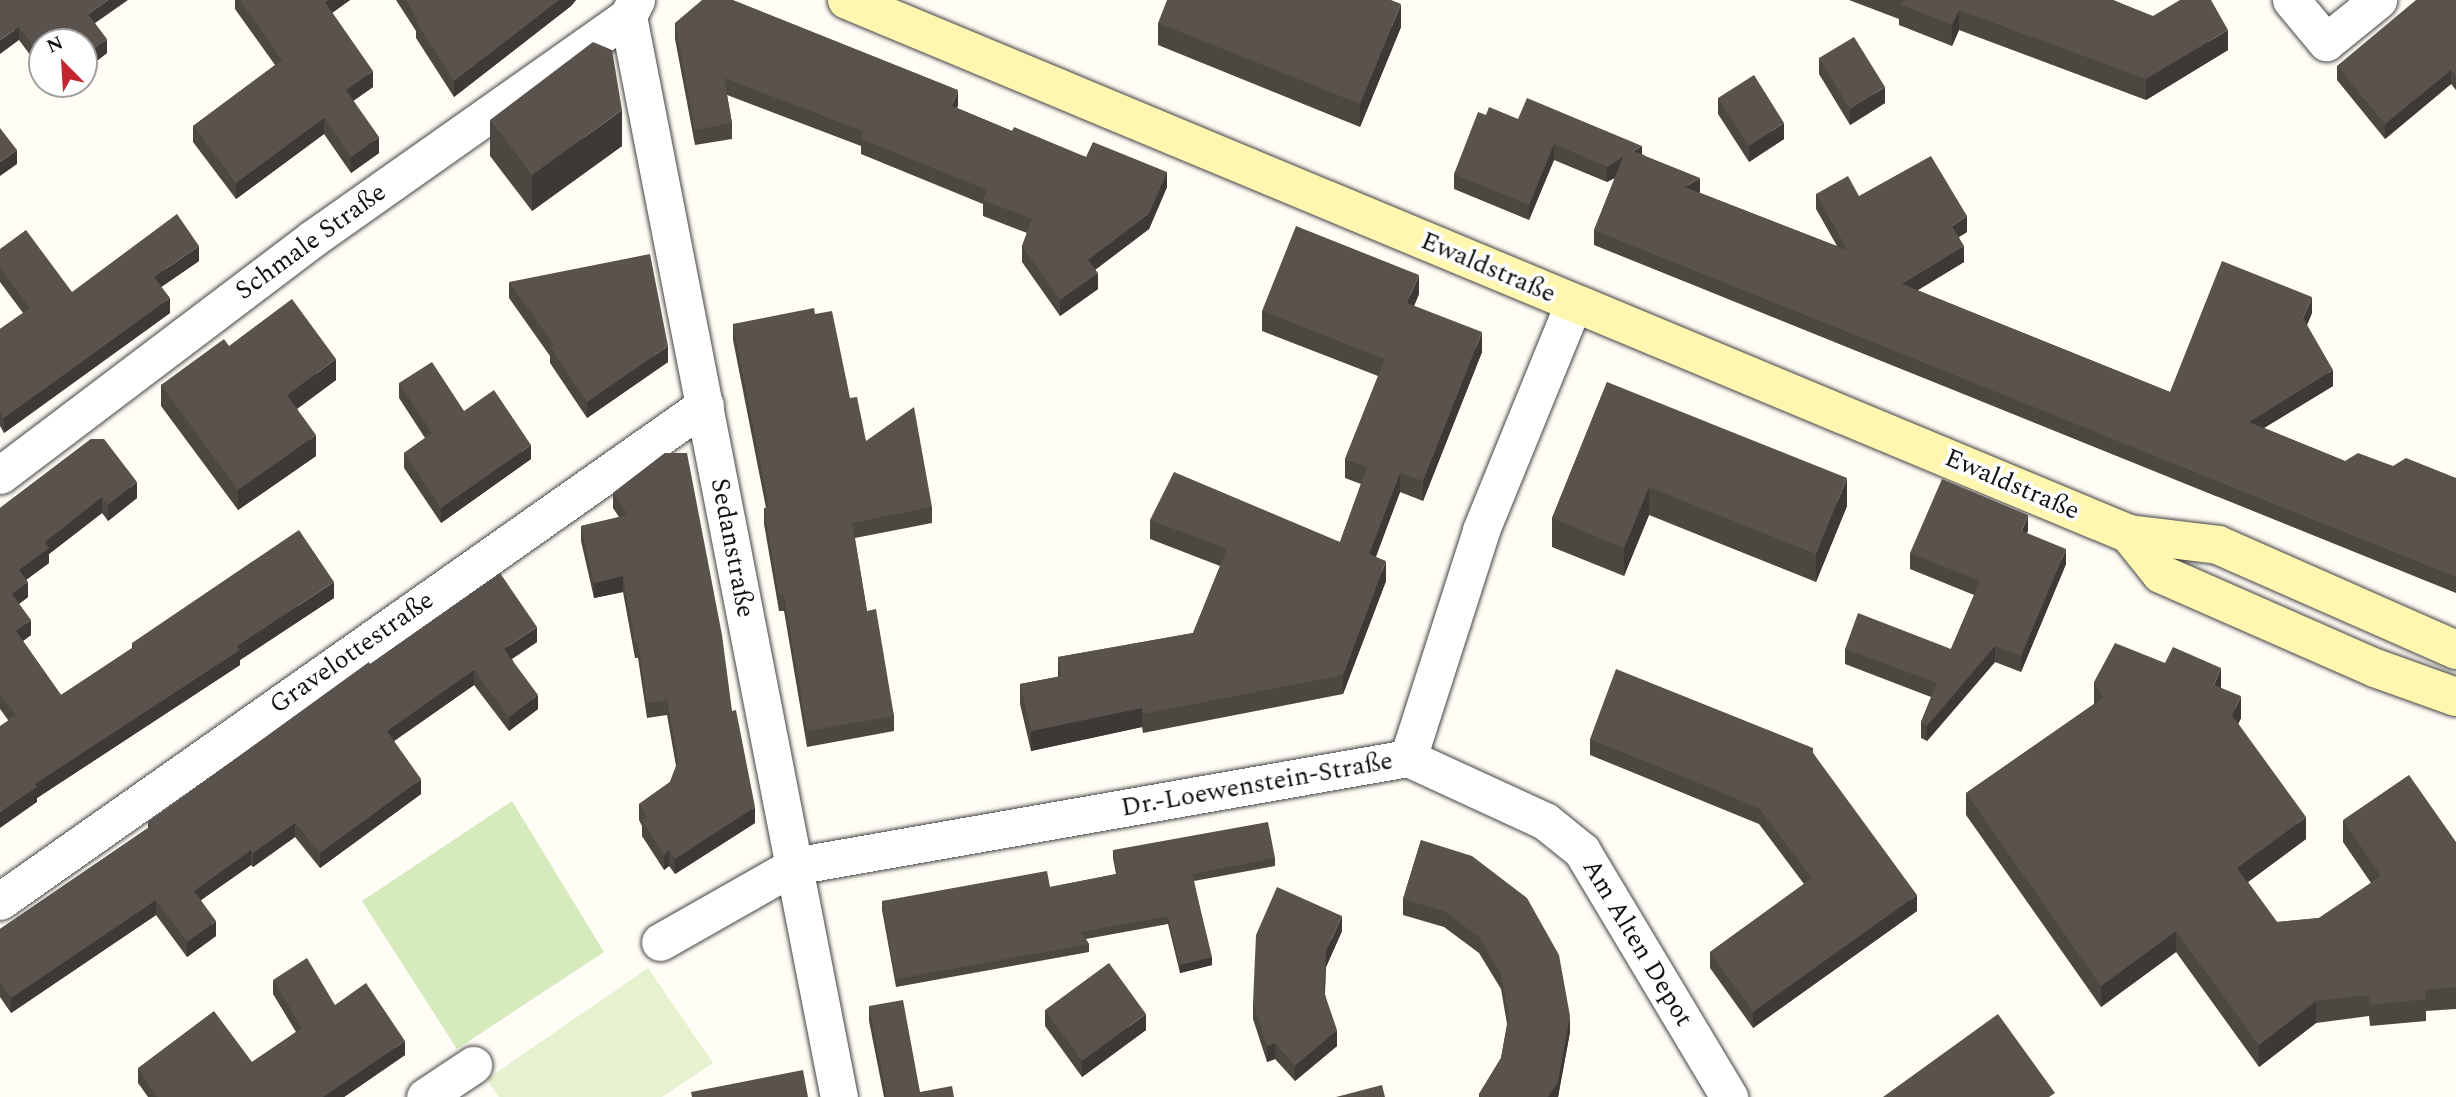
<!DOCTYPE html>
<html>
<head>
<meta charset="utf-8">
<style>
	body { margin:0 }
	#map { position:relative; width:2456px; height:1097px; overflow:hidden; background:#fffdf5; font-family:Spectral,serif }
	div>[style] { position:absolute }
	.green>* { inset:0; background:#d5ebbd }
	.pitch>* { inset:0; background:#e6f2cf }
	.roads { filter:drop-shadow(0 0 2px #444) drop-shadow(0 0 2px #444) }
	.street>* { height:37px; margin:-18.5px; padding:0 18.5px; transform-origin:18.5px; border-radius:18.5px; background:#fff }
	.secondary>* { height:38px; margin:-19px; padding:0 19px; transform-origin:19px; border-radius:19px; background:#fff6b0 }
	.wall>* { inset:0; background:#4d4742 }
	.shaded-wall>* { inset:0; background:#3f3936 }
	.building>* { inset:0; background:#5a524d }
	span { translate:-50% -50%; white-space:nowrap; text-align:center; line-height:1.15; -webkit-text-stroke:7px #fff; paint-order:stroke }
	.street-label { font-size:26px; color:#111 }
	.north { position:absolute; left:28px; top:28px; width:70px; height:70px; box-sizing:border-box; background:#fff; border:2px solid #a0a0a0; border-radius:50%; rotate:336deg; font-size:19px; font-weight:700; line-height:28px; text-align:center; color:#111 }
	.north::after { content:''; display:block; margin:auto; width:24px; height:32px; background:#c4262e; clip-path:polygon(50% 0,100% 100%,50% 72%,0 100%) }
</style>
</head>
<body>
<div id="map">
	<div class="green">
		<div style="clip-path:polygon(512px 801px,604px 952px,457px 1049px,362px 901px)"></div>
	</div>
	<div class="pitch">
		<div style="clip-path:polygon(648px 968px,713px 1063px,662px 1097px,499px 1097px,487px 1079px)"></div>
	</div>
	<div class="roads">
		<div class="street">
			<div style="left:636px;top:0;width:18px;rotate:117deg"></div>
			<div style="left:628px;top:16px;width:1101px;rotate:78.96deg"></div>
			<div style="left:2291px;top:0;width:55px;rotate:50.2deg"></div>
			<div style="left:2326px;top:42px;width:67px;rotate:-38.9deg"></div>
			<div style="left:0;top:475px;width:391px;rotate:-37.1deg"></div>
			<div style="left:312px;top:239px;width:387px;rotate:-35.2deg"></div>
			<div style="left:1408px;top:758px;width:151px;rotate:24.7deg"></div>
			<div style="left:1545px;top:821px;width:48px;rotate:39deg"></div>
			<div style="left:1582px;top:851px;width:287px;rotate:59.1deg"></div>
			<div style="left:0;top:901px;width:862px;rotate:-35.13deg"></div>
			<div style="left:660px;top:942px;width:154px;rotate:-29.6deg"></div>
			<div style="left:794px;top:866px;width:623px;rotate:-9.98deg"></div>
			<div style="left:1408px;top:758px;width:239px;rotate:-72.2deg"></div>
			<div style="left:1481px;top:530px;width:244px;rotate:-67.8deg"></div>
			<div style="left:425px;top:1097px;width:58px;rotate:-33.7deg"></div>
		</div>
		<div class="secondary">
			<div style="left:847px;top:0;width:1389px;rotate:22.61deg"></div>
			<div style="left:2129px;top:534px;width:90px;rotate:7deg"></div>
			<div style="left:2218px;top:545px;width:260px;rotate:23.8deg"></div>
			<div style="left:2129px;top:534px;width:51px;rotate:51.3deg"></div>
			<div style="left:2161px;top:574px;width:234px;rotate:23.7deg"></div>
			<div style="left:2375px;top:668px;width:86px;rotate:19.7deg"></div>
		</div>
	</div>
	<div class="wall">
		<div style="clip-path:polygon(0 0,95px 23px,107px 53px,84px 71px,84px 42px,42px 42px,42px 71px,19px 40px)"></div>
		<div style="clip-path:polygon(235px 0,350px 0,332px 13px,373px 87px,353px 101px,379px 153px,351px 173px,324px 134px,236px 199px,193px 142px,193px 126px,275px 65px,235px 9px)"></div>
		<div style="clip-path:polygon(396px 0,576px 0,571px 6px,454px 97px,416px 38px,416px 31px)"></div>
		<div style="clip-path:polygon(1849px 0,2113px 0,2228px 50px,2146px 100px,1959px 30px,1952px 46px,1899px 25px,1899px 19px)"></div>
		<div style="clip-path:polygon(2456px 0,2456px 90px,2451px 84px,2385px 139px,2337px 80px,2337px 66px)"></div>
		<div style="clip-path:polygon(675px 23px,958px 105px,957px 108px,1012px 131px,1086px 157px,1167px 187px,1149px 229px,1095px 270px,1098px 289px,1060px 316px,1022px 262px,1022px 246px,1027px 233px,983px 216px,983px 204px,861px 154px,861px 146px,727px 95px,732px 123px,732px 139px,695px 145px,675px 39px)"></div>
		<div style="clip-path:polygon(1158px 23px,1401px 27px,1360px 127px,1158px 45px)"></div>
		<div style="clip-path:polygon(1819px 58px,1885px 103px,1850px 125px,1819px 74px)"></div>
		<div style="clip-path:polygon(52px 84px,67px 84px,57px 91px)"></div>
		<div style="clip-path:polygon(1718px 98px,1784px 139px,1749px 162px,1718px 114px)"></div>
		<div style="clip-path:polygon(1486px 115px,1518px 119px,1642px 154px,1700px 193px,1837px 246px,1816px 209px,1816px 194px,1859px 196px,1967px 232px,1959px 237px,1964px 262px,1917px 290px,2170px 392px,2312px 313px,2307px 325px,2333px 386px,2264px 428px,2345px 461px,2393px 466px,2456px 478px,2456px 593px,1594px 245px,1594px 230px,1615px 178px,1607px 182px,1554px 160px,1529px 220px,1454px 189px,1454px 174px)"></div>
		<div style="clip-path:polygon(490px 120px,622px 146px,532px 211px,490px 156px)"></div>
		<div style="clip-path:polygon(0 249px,72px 292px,199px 261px,161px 287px,170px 313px,4px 433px,0 426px,0 329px,23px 313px,0 282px)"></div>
		<div style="clip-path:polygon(509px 282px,668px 362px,587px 418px,550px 363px,550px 356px,509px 298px)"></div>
		<div style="clip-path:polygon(1419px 294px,1414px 306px,1482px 352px,1423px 501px,1400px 492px,1376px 557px,1386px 581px,1343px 694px,1143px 733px,1142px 727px,1031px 751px,1020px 704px,1020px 684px,1058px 677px,1058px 657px,1193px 633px,1220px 566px,1150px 539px,1150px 520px,1340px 542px,1361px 484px,1345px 478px,1345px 459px,1378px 376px,1262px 331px,1262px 311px)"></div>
		<div style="clip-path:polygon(815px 314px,866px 441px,932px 507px,932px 523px,855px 538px,867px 611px,894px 716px,894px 731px,807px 747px,784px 611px,779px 611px,764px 524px,764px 508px,766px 508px,733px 340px,733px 324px)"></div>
		<div style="clip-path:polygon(229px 346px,336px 380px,297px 409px,316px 456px,238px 510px,161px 406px,161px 385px)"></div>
		<div style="clip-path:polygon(1607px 382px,1847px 506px,1816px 582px,1649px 515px,1624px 576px,1552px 547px,1552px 518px)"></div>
		<div style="clip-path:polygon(399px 383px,464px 411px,531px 459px,441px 523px,404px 468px,404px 453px,425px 438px,399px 398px)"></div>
		<div style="clip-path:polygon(91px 439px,137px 498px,108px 521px,102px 513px,49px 554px,49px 563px,26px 580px,28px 597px,19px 604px,31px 635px,23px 641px,61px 695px,132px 648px,132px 643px,334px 598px,240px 660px,240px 665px,37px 798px,37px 802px,8px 720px,0 709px,0 508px)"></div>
		<div style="clip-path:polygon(665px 453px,732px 711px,755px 823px,675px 874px,669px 866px,664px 870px,642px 836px,642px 826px,639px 820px,639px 804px,670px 782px,676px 766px,667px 715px,647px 718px,638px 658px,635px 658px,623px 592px,594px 598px,581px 541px,581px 526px,619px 517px,613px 508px,613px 493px)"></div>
		<div style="clip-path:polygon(2028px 530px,2027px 533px,2066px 564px,2021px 672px,1995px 662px,1927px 741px,1921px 738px,1921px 722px,1931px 697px,1845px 664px,1845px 649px,1951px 649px,1974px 595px,1910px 569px,1910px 553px)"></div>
		<div style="clip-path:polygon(537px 642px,512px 659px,538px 709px,509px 731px,474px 685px,394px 741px,421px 794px,320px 868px,295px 837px,253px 867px,251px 865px,201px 900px,216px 936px,187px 957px,156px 915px,11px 1013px,0 997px,0 929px,148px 828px,148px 822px,370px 664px)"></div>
		<div style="clip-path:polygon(2094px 682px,2221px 688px,2241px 718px,2238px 724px,2306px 839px,2248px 882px,2277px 922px,2319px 918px,2371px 883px,2343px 842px,2343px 820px,2456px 842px,2456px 1009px,2426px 1011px,2426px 1021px,2370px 1026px,2369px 1016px,2316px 1023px,2259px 1067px,2176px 952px,2101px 1007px,1966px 815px,1966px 793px,2094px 704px)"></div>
		<div style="clip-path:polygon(1590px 739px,1813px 753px,1917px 911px,1753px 1028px,1710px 968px,1710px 952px,1804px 884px,1759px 824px,1590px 755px)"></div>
		<div style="clip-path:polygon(1421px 840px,1570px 1032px,1558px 1097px,1479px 1097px,1479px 1094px,1501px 1058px,1507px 1024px,1501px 989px,1479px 953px,1444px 927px,1403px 915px,1403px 899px)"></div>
		<div style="clip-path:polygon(1113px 850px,1275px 858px,1275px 866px,1194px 881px,1212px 965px,1180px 973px,1168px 924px,1086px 939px,1089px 944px,1089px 952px,896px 987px,882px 910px,882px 901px,1050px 887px,1116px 874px,1113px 858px)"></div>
		<div style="clip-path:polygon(1342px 931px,1326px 967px,1325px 994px,1337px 1046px,1295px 1081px,1275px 1059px,1267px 1062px,1253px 1019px,1253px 1003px)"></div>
		<div style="clip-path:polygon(273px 980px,335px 1005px,405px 1055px,344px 1097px,148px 1097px,138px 1083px,138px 1068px,252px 1062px,296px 1032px,273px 994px)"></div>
		<div style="clip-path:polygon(869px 1006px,920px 1092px,954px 1097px,884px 1097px,869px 1021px)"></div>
		<div style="clip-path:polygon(1045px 1010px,1146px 1030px,1082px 1077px,1045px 1026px)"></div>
	</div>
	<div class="shaded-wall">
		<div style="clip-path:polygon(108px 0,128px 0,88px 28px,88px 14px)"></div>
		<div style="clip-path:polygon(328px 0,350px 0,325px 18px,325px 2px)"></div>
		<div style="clip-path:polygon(559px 0,576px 0,571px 6px,454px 97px,454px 81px)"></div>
		<div style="clip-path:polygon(1401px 4px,1401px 27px,1360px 127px,1360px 104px)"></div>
		<div style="clip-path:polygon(1959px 10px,1959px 30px,1952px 46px,1952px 25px)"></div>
		<div style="clip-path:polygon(19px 27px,19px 40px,0 54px,0 40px)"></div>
		<div style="clip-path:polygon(2228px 30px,2228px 50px,2146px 100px,2146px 79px)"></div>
		<div style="clip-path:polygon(107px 39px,107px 53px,84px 71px,84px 57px)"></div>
		<div style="clip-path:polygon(2451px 70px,2451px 84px,2385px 139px,2385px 124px)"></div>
		<div style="clip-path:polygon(373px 71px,373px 87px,346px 106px,346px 90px)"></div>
		<div style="clip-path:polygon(57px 84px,67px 84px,57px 91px)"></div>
		<div style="clip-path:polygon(1885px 87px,1885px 103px,1850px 125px,1850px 109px)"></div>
		<div style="clip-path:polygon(958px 90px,958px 105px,952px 122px,952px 106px)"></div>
		<div style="clip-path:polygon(622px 110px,622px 146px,532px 211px,532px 175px)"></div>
		<div style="clip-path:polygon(324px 118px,324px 134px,236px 199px,236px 183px)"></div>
		<div style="clip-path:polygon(1784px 123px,1784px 139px,1749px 162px,1749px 146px)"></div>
		<div style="clip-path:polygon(379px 137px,379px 153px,351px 173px,351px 157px)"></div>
		<div style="clip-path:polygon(1554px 144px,1554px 160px,1529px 220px,1529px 205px)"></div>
		<div style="clip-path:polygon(1642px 146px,1642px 161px,1633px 151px)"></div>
		<div style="clip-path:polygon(17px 150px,17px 164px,0 176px,0 162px)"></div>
		<div style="clip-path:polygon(1623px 157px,1623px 173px,1607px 182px,1607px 167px)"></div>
		<div style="clip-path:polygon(1167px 172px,1167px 187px,1149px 229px,1088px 275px,1088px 260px)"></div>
		<div style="clip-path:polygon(1700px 178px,1700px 193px,1685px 187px)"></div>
		<div style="clip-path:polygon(1967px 216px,1967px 232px,1952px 241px,1952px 226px)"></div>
		<div style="clip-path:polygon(199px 246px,199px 261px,154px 292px,154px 277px)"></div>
		<div style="clip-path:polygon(1964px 246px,1964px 262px,1902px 300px,1902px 284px)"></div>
		<div style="clip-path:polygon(1098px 273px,1098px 289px,1060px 316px,1060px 300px)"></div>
		<div style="clip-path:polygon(1419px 275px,1419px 294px,1407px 322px,1407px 303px)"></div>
		<div style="clip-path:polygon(2312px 297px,2312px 313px,2303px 334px,2303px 318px)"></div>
		<div style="clip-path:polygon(170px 298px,170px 313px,4px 433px,4px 418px)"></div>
		<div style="clip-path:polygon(1482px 332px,1482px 352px,1423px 501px,1423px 481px)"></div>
		<div style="clip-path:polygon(668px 346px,668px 362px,587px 418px,587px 402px)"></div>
		<div style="clip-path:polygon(336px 359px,336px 380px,287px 416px,287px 395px)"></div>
		<div style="clip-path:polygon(2333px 370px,2333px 386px,2249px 437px,2249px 422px)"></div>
		<div style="clip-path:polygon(316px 435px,316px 456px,238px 510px,238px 490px)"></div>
		<div style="clip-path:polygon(531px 445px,531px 459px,441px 523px,441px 508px)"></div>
		<div style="clip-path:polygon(1400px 473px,1400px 492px,1369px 574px,1369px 554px)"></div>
		<div style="clip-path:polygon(1847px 478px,1847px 506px,1816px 582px,1816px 554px)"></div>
		<div style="clip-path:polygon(137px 482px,137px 498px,108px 521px,108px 505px)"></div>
		<div style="clip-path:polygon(1649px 487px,1649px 515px,1624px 576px,1624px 548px)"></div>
		<div style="clip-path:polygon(102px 497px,102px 513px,49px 554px,49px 563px,19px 585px,19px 570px,45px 542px)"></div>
		<div style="clip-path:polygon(2028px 515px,2028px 530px,2022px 546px,2022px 531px)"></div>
		<div style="clip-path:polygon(2066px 549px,2066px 564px,2021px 672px,2021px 656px)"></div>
		<div style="clip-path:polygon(1386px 561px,1386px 581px,1343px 694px,1343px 675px)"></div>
		<div style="clip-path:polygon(623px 576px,623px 592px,594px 598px,594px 583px)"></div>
		<div style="clip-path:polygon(28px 582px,28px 597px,12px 609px,12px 594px)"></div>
		<div style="clip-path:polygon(334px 582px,334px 598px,240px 660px,240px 665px,37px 798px,37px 802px,0 828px,0 812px,35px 784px,237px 646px)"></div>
		<div style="clip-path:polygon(31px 620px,31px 635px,16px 646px,16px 631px)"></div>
		<div style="clip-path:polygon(537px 627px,537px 642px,504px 664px,504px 649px)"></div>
		<div style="clip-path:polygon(1995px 646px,1995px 662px,1927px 741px,1927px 726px)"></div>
		<div style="clip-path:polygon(2221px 668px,2221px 690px,2214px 685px)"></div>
		<div style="clip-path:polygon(474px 670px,474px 685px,387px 746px,387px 731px)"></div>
		<div style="clip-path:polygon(538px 695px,538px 709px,509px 731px,509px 717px)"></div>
		<div style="clip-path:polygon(2241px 696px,2241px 718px,2232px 736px,2232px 715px)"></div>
		<div style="clip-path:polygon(1142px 708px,1142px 727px,1031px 751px,1031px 731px)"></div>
		<div style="clip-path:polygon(421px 779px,421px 794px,320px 868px,320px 853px)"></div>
		<div style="clip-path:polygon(755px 807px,755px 823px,675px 874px,675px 859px)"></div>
		<div style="clip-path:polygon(2306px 817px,2306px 839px,2237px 890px,2237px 868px)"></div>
		<div style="clip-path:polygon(295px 823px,295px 837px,253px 867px,253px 853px)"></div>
		<div style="clip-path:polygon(251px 850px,251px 865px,194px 905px,194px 891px)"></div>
		<div style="clip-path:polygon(669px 850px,669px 866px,664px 870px,664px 855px)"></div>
		<div style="clip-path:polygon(1917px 895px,1917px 911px,1753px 1028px,1753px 1012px)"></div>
		<div style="clip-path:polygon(156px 900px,156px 915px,11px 1013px,11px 998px)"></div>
		<div style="clip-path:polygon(1342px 916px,1342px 931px,1326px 967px,1324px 1008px,1326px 951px)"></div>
		<div style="clip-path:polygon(216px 921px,216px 936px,187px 957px,187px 942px)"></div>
		<div style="clip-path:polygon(2176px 931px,2176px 952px,2101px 1007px,2101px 986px)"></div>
		<div style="clip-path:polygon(1212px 957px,1212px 965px,1180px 973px,1180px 965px)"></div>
		<div style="clip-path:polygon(2316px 1001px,2316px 1023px,2259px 1067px,2259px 1045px)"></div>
		<div style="clip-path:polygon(1146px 1014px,1146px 1030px,1082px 1077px,1082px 1061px)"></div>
		<div style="clip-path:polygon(1570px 1016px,1570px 1032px,1558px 1097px,1548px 1097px)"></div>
		<div style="clip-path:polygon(1337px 1030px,1337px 1046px,1295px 1081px,1295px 1066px)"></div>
		<div style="clip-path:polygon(405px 1041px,405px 1055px,344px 1097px,323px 1097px)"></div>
		<div style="clip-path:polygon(1275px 1043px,1275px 1059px,1267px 1062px,1267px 1046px)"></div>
	</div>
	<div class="building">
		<div style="clip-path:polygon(0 0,108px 0,88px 14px,107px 39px,84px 57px,84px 42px,42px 42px,42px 57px,19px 27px,0 40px)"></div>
		<div style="clip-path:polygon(240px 0,328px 0,325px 2px,373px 71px,346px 90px,379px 137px,351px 157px,324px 118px,236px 183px,193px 126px,282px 60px)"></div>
		<div style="clip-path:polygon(406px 0,559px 0,454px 81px,416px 22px,418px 20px)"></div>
		<div style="clip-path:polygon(702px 0,733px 0,958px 90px,952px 106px,1012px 131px,1014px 127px,1086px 157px,1093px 142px,1167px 172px,1149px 214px,1088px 260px,1098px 273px,1060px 300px,1022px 246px,1032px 219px,983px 200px,987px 190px,861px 139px,863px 131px,724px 78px,732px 123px,695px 130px,675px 23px)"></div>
		<div style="clip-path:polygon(1167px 0,1391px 0,1401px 4px,1360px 104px,1158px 23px)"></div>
		<div style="clip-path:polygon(1902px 0,2113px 0,2153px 16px,2180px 0,2211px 0,2228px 30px,2146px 79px,1959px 10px,1952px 25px,1899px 4px,1904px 1px)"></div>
		<div style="clip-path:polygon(2416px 0,2456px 0,2456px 76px,2451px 70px,2385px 124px,2337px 66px)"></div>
		<div style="clip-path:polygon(1854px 37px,1885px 87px,1850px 109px,1819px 58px)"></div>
		<div style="clip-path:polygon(593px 42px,612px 50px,622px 110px,532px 175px,490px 120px)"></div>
		<div style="clip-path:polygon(1754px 75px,1784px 123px,1749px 146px,1718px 98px)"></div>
		<div style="clip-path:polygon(1527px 98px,1642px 146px,1633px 151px,1700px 178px,1685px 187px,1848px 251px,1816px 194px,1848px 176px,1859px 196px,1931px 156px,1967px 216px,1952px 226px,1964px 246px,1902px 284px,2170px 392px,2222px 261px,2312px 297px,2303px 318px,2333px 370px,2249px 422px,2345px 461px,2358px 453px,2393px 466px,2406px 458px,2456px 478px,2456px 577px,1594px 230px,1623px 157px,1607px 167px,1554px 144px,1529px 205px,1454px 174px,1478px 112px,1486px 115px,1489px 107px,1518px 119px)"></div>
		<div style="clip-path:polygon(0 128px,17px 150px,0 162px)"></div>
		<div style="clip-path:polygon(177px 214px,199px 246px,154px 277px,170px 298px,4px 418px,0 412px,0 329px,30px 308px,0 268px,0 249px,26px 230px,72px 292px)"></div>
		<div style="clip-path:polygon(1296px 226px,1419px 275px,1407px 303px,1482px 332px,1423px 481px,1400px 473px,1369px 554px,1386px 561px,1343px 675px,1143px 714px,1142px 708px,1031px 731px,1020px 684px,1061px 676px,1058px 657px,1193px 633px,1227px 549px,1150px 520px,1174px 472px,1340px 542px,1367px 467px,1345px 459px,1385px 359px,1262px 311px)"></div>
		<div style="clip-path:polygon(650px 254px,668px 346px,587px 402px,550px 347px,554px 345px,509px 282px)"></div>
		<div style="clip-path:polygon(292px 299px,336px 359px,287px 395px,316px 435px,238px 490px,161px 385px,224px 339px,229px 346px)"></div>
		<div style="clip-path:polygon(814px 308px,815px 314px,832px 311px,850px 398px,857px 397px,866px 441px,914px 407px,932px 507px,852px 523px,867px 611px,876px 609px,894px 716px,807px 731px,784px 595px,779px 596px,764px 508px,769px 507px,733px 324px)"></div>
		<div style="clip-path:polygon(432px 362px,464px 411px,494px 390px,531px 445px,441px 508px,404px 453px,432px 433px,399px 383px)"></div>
		<div style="clip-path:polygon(1607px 382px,1847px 478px,1816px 554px,1649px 487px,1624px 548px,1552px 518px)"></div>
		<div style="clip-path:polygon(91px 439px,104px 439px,137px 482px,108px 505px,102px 497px,45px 542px,49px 548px,19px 570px,28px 582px,12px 594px,31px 620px,16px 631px,61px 695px,135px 647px,132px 643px,299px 530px,334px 582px,237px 646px,240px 650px,35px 784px,37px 787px,0 812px,0 726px,16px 715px,0 694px,0 508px)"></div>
		<div style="clip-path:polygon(665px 453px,687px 453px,722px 635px,732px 711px,736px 710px,755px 807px,675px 859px,669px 850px,664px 855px,642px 820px,647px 818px,639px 804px,670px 782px,678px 761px,667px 700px,647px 703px,638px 643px,635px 643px,623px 576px,594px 583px,581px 526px,628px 515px,613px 493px)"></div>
		<div style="clip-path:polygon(1942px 479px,2028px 515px,2022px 531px,2066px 549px,2021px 656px,1995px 646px,1927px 726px,1921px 722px,1937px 683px,1845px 649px,1858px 613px,1951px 649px,1980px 581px,1910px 553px)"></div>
		<div style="clip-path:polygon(500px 573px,537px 627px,504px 649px,538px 695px,509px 717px,474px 670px,387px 731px,421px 779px,320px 853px,295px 823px,253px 853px,251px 850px,194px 891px,216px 921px,187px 942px,156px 900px,11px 998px,0 982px,0 929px,151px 826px,148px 822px,369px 662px,370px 664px)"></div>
		<div style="clip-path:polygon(2115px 643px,2165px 663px,2173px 647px,2221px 668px,2214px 685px,2241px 696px,2232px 715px,2306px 817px,2237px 868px,2277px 922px,2319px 918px,2381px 876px,2343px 820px,2409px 775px,2456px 842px,2456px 987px,2425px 990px,2426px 999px,2370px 1005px,2369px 995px,2316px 1001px,2259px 1045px,2176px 931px,2101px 986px,1966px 793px,2103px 698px,2094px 682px)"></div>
		<div style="clip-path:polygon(1616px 669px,1813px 748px,1813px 753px,1917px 895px,1753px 1012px,1710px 952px,1812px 878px,1759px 808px,1590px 739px)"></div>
		<div style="clip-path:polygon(1268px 822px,1275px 858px,1192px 874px,1212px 957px,1180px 965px,1168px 916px,1080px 932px,1089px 944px,896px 979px,882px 901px,1047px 871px,1050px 887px,1117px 874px,1113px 850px)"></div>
		<div style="clip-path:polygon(1421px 840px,1472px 856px,1527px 898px,1559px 955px,1570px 1016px,1558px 1082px,1548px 1097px,1481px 1097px,1479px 1094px,1501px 1058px,1509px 1016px,1501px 974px,1479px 937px,1444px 911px,1403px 899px)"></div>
		<div style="clip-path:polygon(1277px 887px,1342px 916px,1326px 951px,1324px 992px,1337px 1030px,1295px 1066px,1275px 1043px,1267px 1046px,1253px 1003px,1256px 935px)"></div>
		<div style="clip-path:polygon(307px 958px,335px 1005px,366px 983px,405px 1041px,323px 1097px,157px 1097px,138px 1068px,214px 1011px,252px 1062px,302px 1028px,273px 980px)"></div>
		<div style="clip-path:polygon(1109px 963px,1146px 1014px,1082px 1061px,1045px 1010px)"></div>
		<div style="clip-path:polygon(903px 1000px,920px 1092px,952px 1086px,954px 1097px,887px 1097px,869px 1006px)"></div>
		<div style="clip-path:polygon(1998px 1014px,2055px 1093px,2049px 1097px,1883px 1097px)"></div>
		<div style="clip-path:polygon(803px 1070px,808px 1097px,692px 1097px,691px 1092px)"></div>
		<div style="clip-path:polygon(1382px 1085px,1385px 1097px,1336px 1097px)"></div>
	</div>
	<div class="street-label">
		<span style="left:311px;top:242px;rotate:-36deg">Schmale Straße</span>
		<span style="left:1488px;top:268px;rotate:23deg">Ewaldstraße</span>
		<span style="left:2012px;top:485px;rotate:23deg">Ewaldstraße</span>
		<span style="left:732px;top:548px;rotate:79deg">Sedanstraße</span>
		<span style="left:352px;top:653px;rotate:-35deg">Gravelottestraße</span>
		<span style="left:1257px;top:785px;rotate:-10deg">Dr.-Loewenstein-Straße</span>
		<span style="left:1637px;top:943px;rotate:59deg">Am Alten Depot</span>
	</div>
	<div class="north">N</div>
</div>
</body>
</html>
